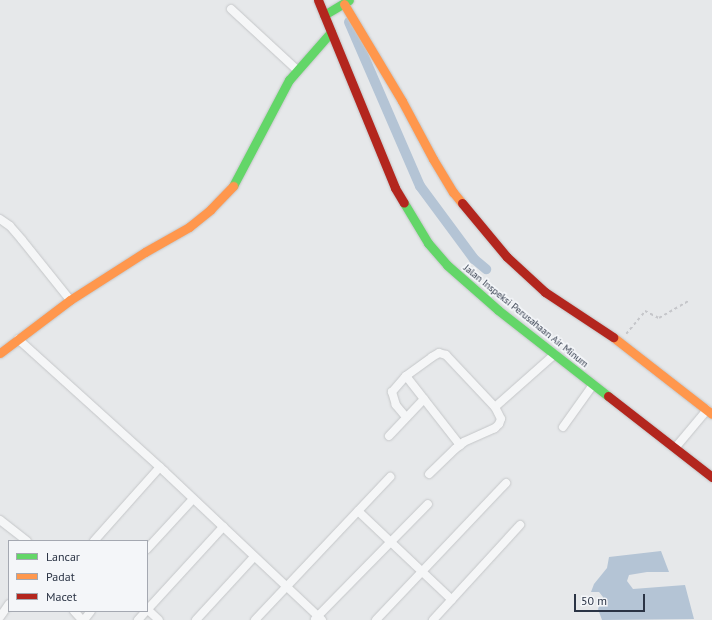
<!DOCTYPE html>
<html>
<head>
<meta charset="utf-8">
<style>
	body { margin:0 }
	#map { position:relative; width:712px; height:620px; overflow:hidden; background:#e6e8ea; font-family:"PT Sans",sans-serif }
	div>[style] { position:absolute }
	.water>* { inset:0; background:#b4c4d5 }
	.canal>* { height:10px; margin:-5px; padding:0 5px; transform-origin:5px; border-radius:5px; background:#b4c4d5 }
	.path>* { height:1.5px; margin-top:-0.75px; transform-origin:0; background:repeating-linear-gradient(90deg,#c5c6ca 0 3px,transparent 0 6px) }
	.roads { filter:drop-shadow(0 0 1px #c4c6c8) drop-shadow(0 0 1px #c4c6c8) }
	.street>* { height:8px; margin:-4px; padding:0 4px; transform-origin:4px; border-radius:4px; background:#f5f6f7 }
	.fast>* { height:9px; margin:-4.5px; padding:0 4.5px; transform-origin:4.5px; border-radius:4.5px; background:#63d668 }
	.slow>* { height:9px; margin:-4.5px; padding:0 4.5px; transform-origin:4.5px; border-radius:4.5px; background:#ff974d }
	.jam>* { height:9px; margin:-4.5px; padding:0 4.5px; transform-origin:4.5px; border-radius:4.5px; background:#b3261e }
	span { translate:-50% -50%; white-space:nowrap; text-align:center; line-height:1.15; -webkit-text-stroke:3.5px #f4f6f9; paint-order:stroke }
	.street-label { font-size:10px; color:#2b3445 }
	.legend { position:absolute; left:8px; top:540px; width:140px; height:72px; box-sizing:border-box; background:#f4f6f9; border:1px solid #a4a8b1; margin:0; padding:5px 7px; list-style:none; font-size:12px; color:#2b3445 }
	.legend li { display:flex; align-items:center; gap:8px; height:20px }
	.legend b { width:20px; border:1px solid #a4a8b1 }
	.scale { position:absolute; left:574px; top:594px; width:71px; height:18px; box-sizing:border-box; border:2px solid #2b3445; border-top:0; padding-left:5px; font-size:12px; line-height:14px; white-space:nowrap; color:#2b3445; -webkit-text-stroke:3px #f4f6f9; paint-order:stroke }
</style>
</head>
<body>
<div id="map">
	<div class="water">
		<div style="clip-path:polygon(661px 551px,669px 572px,647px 572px,629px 575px,627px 581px,633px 589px,685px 585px,694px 619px,602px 620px,598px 609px,603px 597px,599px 592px,591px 592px,594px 584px,607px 568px,609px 557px)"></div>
	</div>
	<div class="canal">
		<div style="left:349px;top:22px;width:179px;rotate:66.6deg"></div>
		<div style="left:420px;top:186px;width:91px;rotate:53.5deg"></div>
		<div style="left:474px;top:259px;width:16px;rotate:40deg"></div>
	</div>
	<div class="path">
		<div style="left:626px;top:334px;width:30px;rotate:-50deg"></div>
		<div style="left:645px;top:311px;width:16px;rotate:27deg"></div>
		<div style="left:659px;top:318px;width:34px;rotate:-30deg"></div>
	</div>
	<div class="roads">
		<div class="street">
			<div style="left:231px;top:9px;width:90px;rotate:42.7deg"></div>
			<div style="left:0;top:219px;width:12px;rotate:35deg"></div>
			<div style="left:10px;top:226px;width:18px;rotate:49deg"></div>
			<div style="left:22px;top:240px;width:77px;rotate:51.3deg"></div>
			<div style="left:18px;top:339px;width:197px;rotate:42.1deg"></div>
			<div style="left:164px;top:471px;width:217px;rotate:43.3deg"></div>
			<div style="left:406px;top:376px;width:32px;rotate:-36deg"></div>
			<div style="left:432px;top:357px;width:8px;rotate:-30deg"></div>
			<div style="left:439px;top:353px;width:7px;rotate:16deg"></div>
			<div style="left:446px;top:355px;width:71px;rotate:46.7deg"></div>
			<div style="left:495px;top:407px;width:13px;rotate:63deg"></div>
			<div style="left:501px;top:419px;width:5px;rotate:112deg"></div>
			<div style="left:499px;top:424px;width:6px;rotate:135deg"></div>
			<div style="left:495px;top:428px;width:34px;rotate:156deg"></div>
			<div style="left:464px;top:442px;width:11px;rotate:142deg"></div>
			<div style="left:455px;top:449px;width:36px;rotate:136deg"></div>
			<div style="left:495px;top:407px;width:80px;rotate:-41.5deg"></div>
			<div style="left:406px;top:417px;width:16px;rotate:-130deg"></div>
			<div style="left:396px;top:405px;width:14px;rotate:-107deg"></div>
			<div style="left:392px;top:392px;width:21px;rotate:-49deg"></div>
			<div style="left:406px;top:376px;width:88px;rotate:52deg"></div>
			<div style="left:563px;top:427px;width:52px;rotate:-54.5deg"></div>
			<div style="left:389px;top:436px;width:51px;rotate:-46.6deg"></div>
			<div style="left:675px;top:448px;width:50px;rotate:-49.9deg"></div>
			<div style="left:358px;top:511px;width:129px;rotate:43.4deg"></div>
			<div style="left:0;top:520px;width:34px;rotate:38deg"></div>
			<div style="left:94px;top:541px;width:99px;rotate:-48.3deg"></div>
			<div style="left:147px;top:549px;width:68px;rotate:-47.4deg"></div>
			<div style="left:147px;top:609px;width:16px;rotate:43deg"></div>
			<div style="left:147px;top:610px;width:113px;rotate:-47.5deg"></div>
			<div style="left:74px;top:611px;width:12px;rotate:48deg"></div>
			<div style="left:0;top:617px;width:16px;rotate:-55deg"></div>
			<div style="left:315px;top:619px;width:161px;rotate:-45.5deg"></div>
			<div style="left:84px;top:620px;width:11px;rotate:-52deg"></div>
			<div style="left:138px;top:620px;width:12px;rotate:-48deg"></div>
			<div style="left:196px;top:620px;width:86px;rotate:-47.4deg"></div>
			<div style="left:255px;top:620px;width:197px;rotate:-46.6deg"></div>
			<div style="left:376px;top:620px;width:189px;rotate:-46.5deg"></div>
			<div style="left:433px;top:620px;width:129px;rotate:-47.5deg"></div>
		</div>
		<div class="fast">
			<div style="left:324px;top:15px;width:29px;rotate:-31deg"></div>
			<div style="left:233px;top:186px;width:120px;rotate:-62.2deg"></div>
			<div style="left:289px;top:80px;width:64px;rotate:-48.8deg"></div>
			<div style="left:404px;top:203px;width:47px;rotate:59deg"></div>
			<div style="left:428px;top:243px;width:29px;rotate:49deg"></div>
			<div style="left:447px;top:265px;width:68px;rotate:41.4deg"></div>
			<div style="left:498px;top:310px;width:140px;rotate:38deg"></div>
		</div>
		<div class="slow">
			<div style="left:344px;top:4px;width:113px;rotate:59.1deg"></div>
			<div style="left:402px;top:101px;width:66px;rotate:61.9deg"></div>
			<div style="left:433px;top:159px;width:39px;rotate:59deg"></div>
			<div style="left:453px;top:192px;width:14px;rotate:51deg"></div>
			<div style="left:613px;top:337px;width:125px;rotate:37.9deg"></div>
			<div style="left:0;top:353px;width:88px;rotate:-37.1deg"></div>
			<div style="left:70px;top:300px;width:89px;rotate:-32.6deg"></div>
			<div style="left:145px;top:252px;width:51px;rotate:-29.6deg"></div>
			<div style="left:189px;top:227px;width:28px;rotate:-39deg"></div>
			<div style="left:211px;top:209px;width:32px;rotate:-46deg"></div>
		</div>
		<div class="jam">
			<div style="left:318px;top:0;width:203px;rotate:67.7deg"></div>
			<div style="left:395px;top:188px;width:17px;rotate:59deg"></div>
			<div style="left:462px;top:203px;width:70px;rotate:50.2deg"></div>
			<div style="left:507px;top:257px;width:52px;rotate:42.6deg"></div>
			<div style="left:545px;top:292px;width:82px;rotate:33.5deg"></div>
			<div style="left:608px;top:396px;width:132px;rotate:37.9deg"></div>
		</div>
	</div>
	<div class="street-label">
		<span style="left:526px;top:316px;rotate:39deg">Jalan Inspeksi Perusahaan Air Minum</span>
	</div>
	<ul class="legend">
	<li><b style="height:5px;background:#63d668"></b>Lancar</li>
	<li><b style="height:5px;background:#ff974d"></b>Padat</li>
	<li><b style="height:5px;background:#b3261e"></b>Macet</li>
	</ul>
	<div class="scale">50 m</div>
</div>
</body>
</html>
